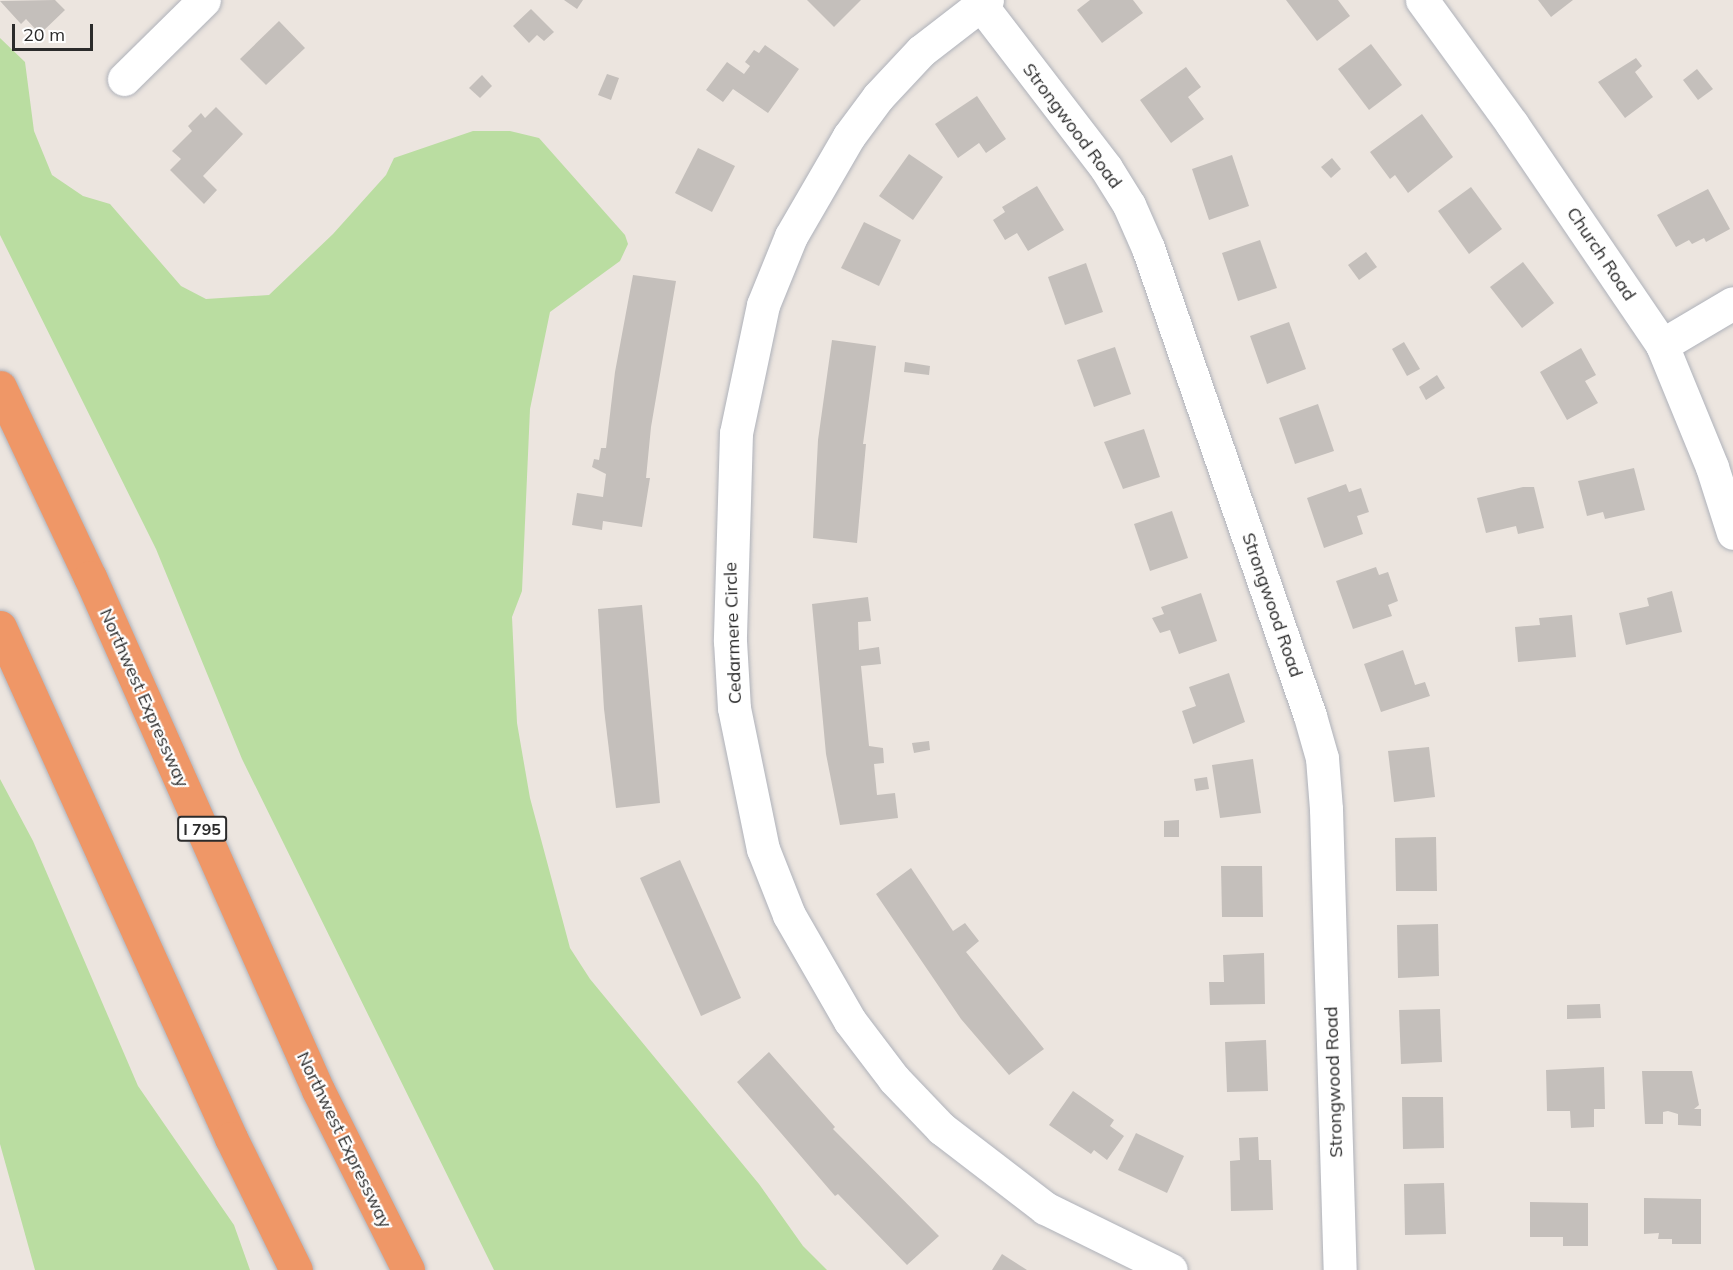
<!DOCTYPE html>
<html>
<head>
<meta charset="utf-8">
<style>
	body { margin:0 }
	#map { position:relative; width:1733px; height:1270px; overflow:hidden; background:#ece5df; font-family:Mulish,sans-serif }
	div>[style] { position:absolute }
	.green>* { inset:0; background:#badda1 }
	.building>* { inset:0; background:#c4bfbb }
	.roads { filter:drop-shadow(0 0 2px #afb2ba) drop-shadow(0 0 2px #afb2ba) }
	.minor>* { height:33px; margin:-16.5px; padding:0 16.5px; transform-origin:16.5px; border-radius:16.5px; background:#fff }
	.highway>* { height:33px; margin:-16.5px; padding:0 16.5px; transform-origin:16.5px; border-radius:16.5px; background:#ef9767 }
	span { translate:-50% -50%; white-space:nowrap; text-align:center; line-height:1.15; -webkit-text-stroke:4.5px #fff; paint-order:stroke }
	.shield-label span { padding:2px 4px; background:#fff; border:2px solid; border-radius:4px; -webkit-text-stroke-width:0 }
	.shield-label { font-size:16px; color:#2b2b2b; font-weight:700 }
	.street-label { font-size:18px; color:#2b2b2b }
	.scale { position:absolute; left:12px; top:24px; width:81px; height:27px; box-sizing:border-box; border:3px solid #2b2b2b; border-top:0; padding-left:8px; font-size:18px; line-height:21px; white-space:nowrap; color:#2b2b2b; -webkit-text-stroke:4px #fff; paint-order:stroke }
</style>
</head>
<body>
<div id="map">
	<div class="green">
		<div style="clip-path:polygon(0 38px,25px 62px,34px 131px,52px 175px,83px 196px,110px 204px,181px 286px,206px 299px,269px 295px,333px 234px,386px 175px,394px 158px,473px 131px,510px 131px,539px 138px,625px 235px,628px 244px,620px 261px,550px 312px,530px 409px,522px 591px,512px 617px,517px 723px,530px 798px,570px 948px,590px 979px,759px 1184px,803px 1246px,827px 1270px,494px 1270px,242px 759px,156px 549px,0 235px)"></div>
		<div style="clip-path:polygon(0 779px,33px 841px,138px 1086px,234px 1225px,250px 1270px,35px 1270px,0 1144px)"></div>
	</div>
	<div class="building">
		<div style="clip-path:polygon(55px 0,65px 10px,40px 34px,26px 19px,21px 24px,0 1px)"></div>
		<div style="clip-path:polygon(564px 0,583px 0,577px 9px)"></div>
		<div style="clip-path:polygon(807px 0,861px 0,834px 27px)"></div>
		<div style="clip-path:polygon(1090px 0,1133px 0,1143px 13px,1102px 43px,1077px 10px)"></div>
		<div style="clip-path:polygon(1286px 0,1338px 0,1350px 16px,1317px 41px)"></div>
		<div style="clip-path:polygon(1538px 0,1573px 0,1551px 17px)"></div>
		<div style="clip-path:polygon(531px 9px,554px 32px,544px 41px,537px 35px,529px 43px,513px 26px)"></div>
		<div style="clip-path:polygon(279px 21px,305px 48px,266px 85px,240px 59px)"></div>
		<div style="clip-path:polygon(1371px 44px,1402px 85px,1369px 110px,1338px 69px)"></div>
		<div style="clip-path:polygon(765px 45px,799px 69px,768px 113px,733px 89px,723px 102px,706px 90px,727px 62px,744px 74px,750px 66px,745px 62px,754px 50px,759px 53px)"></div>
		<div style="clip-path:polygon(1636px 58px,1642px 66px,1635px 72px,1653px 97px,1625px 118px,1598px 82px)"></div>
		<div style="clip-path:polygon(1186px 67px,1201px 87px,1188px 97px,1204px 119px,1171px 143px,1140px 100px)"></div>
		<div style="clip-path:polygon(1697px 69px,1713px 89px,1698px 100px,1683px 80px)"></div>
		<div style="clip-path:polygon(607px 74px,619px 78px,611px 100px,598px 95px)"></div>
		<div style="clip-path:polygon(482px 75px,492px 86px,480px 98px,469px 88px)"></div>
		<div style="clip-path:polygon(977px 96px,1006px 139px,986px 153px,979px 143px,958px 158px,935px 124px)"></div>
		<div style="clip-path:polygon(216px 107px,243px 134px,203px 176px,217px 190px,204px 204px,170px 170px,181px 159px,172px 151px,192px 131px,188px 126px,201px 113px,205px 118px)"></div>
		<div style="clip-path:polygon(1422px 114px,1453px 157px,1408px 193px,1395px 175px,1390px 179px,1370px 152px)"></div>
		<div style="clip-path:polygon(698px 148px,735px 166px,712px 212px,675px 193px)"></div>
		<div style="clip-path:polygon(909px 154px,943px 177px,913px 220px,879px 196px)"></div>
		<div style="clip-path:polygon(1232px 155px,1249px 206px,1209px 220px,1192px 169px)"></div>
		<div style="clip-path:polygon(1332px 158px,1341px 169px,1331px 178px,1321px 167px)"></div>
		<div style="clip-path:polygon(1037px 186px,1064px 230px,1028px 251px,1017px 233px,1005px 240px,993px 220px,1005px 212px,1002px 207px)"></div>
		<div style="clip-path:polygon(1471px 187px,1502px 229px,1469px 254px,1438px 211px)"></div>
		<div style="clip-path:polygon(1708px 189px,1730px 229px,1706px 242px,1704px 238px,1692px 244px,1689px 240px,1676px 247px,1657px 215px)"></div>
		<div style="clip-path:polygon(864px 222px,901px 240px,879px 286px,841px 268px)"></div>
		<div style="clip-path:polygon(1260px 240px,1277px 288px,1238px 301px,1222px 253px)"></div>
		<div style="clip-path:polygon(1366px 252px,1377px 267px,1359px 280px,1348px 265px)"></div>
		<div style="clip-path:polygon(1523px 262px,1554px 303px,1522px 328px,1490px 287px)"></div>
		<div style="clip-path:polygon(1086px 263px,1103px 312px,1065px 325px,1048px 277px)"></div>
		<div style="clip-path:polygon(633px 275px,676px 281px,651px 427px,646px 478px,650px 478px,642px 527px,603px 521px,602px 530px,572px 525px,577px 493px,603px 497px,606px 474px,592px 467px,594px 459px,599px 460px,601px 448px,606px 448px,615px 372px)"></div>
		<div style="clip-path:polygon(1289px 322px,1306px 369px,1267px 384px,1250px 336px)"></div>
		<div style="clip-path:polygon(832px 340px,876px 346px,863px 444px,866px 444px,857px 543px,813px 538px,818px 440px)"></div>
		<div style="clip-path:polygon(1404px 342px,1420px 369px,1407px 376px,1392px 349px)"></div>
		<div style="clip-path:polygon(1115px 347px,1131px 394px,1094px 407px,1077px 360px)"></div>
		<div style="clip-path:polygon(1581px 348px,1596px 375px,1585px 381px,1598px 403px,1567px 420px,1540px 372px)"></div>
		<div style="clip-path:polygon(905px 362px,930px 366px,929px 375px,904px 372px)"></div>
		<div style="clip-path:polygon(1437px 375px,1445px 388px,1426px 400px,1419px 387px)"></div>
		<div style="clip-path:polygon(1318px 404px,1334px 451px,1295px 464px,1279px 418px)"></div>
		<div style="clip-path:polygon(1144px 429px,1160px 477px,1123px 489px,1104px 442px)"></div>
		<div style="clip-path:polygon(1634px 468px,1645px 510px,1605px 519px,1603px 512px,1587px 516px,1578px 481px)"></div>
		<div style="clip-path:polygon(1346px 484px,1349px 492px,1361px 488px,1369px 512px,1357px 516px,1363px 534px,1324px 548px,1307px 498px)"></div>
		<div style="clip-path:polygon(1523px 487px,1534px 487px,1544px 528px,1518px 534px,1516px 526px,1486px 533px,1477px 498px)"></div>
		<div style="clip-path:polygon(1172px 511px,1188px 558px,1150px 571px,1134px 524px)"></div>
		<div style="clip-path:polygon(1376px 567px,1379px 575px,1388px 572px,1398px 601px,1388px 605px,1392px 616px,1353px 629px,1336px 581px)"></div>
		<div style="clip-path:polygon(1672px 591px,1682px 632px,1626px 645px,1619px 613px,1649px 606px,1647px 598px)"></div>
		<div style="clip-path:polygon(1201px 593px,1217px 641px,1179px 654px,1170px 630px,1160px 633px,1152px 618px,1164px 614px,1161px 607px)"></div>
		<div style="clip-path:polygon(868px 597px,871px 621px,858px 622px,859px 650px,879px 647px,881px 664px,861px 666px,869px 746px,883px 748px,884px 763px,874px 764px,877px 795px,895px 793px,898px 818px,840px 825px,826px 754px,812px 604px)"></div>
		<div style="clip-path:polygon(642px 605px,660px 803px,616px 808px,604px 709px,598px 609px)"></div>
		<div style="clip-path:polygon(1572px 615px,1576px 657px,1518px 662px,1515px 627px,1540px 625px,1539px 618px)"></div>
		<div style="clip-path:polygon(1403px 650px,1415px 685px,1425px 682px,1430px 696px,1381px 712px,1364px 664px)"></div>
		<div style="clip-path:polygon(1229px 673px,1245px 722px,1193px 744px,1182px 711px,1196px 706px,1189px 687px)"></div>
		<div style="clip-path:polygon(929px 741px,930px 750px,914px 753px,912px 743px)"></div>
		<div style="clip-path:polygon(1429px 747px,1435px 797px,1394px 802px,1388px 751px)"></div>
		<div style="clip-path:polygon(1253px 759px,1261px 813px,1220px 818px,1212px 765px)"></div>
		<div style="clip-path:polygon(1207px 777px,1209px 789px,1196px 791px,1194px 779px)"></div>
		<div style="clip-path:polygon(1179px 820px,1179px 837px,1164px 837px,1164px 821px)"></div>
		<div style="clip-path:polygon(1436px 837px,1437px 891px,1396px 891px,1395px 838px)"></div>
		<div style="clip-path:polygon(680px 860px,741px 998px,701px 1016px,640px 878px)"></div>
		<div style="clip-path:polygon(1221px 866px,1262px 866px,1263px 917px,1222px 917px)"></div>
		<div style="clip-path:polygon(911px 868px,953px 931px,965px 923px,979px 941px,966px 952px,1044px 1049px,1009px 1075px,961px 1019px,876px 894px)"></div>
		<div style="clip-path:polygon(1438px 924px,1439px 976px,1398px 978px,1397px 925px)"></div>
		<div style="clip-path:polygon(1264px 953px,1265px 1004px,1210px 1005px,1209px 982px,1224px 982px,1223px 955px)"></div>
		<div style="clip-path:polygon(1600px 1004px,1601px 1018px,1567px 1019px,1567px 1005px)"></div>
		<div style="clip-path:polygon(1440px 1009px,1442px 1062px,1401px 1064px,1399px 1010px)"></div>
		<div style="clip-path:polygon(1266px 1040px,1268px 1091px,1227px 1092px,1225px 1042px)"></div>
		<div style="clip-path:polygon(769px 1052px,835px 1127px,833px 1129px,939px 1236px,907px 1265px,838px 1194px,835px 1196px,737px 1082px)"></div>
		<div style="clip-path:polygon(1604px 1067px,1605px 1109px,1594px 1109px,1594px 1127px,1571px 1128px,1570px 1111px,1547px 1111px,1546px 1070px)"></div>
		<div style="clip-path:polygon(1642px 1071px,1692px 1071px,1699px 1105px,1694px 1109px,1701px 1109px,1701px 1126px,1678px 1125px,1678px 1114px,1668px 1111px,1663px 1112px,1663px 1124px,1645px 1124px)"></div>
		<div style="clip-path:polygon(1073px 1091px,1114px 1120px,1110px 1126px,1124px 1136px,1107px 1160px,1094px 1150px,1091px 1154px,1049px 1125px)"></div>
		<div style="clip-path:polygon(1402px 1097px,1443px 1097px,1444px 1148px,1403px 1149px)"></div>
		<div style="clip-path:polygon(1136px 1133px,1184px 1156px,1167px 1193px,1118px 1170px)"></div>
		<div style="clip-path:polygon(1258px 1137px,1259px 1160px,1271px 1160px,1273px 1210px,1231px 1211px,1230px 1161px,1240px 1160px,1239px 1138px)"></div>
		<div style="clip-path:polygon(1444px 1183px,1446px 1234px,1405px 1235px,1404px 1184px)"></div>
		<div style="clip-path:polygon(1644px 1198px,1701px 1199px,1701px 1244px,1672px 1244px,1672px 1239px,1658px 1239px,1659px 1233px,1644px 1234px)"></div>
		<div style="clip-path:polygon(1530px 1202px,1588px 1203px,1588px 1246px,1563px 1246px,1563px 1237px,1530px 1237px)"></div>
		<div style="clip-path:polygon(1002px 1254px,1027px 1270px,992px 1270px)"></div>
	</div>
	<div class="roads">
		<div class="minor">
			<div style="left:987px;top:0;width:83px;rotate:142.3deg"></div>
			<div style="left:921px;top:51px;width:63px;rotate:133.1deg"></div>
			<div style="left:878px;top:97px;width:49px;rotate:126.6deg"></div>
			<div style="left:849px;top:136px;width:116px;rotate:120.1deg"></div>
			<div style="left:791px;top:236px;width:74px;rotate:112.1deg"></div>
			<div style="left:763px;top:305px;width:131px;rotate:101.9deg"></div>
			<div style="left:736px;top:433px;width:208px;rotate:91.7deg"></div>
			<div style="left:730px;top:641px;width:67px;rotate:86.6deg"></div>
			<div style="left:734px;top:708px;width:144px;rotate:78.4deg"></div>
			<div style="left:763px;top:849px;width:71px;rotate:68.5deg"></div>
			<div style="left:789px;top:915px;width:122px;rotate:60.1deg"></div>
			<div style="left:850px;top:1021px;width:73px;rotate:52.8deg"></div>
			<div style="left:894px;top:1079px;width:69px;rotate:46.2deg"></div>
			<div style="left:942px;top:1129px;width:130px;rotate:37.5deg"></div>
			<div style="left:1045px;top:1208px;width:140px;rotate:26.2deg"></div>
			<div style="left:1422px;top:0;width:153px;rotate:54deg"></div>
			<div style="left:1512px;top:124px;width:267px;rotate:55.8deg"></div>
			<div style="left:1662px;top:345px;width:132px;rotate:67.7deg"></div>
			<div style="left:1712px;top:467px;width:69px;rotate:72.3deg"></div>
			<div style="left:981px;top:5px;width:205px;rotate:52.5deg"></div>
			<div style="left:1106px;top:168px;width:44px;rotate:58.1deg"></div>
			<div style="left:1129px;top:205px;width:47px;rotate:66.2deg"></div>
			<div style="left:1148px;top:248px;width:495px;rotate:70.9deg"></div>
			<div style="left:1310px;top:716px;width:44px;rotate:74.1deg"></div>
			<div style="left:1322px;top:758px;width:51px;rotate:85.5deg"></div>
			<div style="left:1326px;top:809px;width:461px;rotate:88.3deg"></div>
			<div style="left:124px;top:79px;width:112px;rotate:-44.6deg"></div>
			<div style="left:1662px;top:345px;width:82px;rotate:-30.6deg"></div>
		</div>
		<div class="highway">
			<div style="left:0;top:387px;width:210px;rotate:64.7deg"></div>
			<div style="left:90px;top:577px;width:561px;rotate:66.04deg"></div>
			<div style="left:318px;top:1090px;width:201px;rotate:63.4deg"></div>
			<div style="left:0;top:627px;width:561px;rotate:65.67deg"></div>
			<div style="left:231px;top:1138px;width:147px;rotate:63.8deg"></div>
		</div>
	</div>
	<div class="shield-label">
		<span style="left:202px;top:829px">I 795</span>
	</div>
	<div class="street-label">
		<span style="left:1072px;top:126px;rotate:53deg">Strongwood Road</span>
		<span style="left:1601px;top:254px;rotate:56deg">Church Road</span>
		<span style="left:1272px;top:605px;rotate:71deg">Strongwood Road</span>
		<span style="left:733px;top:633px;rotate:-92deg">Cedarmere Circle</span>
		<span style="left:144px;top:698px;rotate:66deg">Northwest Expressway</span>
		<span style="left:1334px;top:1082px;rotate:-92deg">Strongwood Road</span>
		<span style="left:344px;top:1140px;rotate:64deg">Northwest Expressway</span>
	</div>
	<div class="scale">20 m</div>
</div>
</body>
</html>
